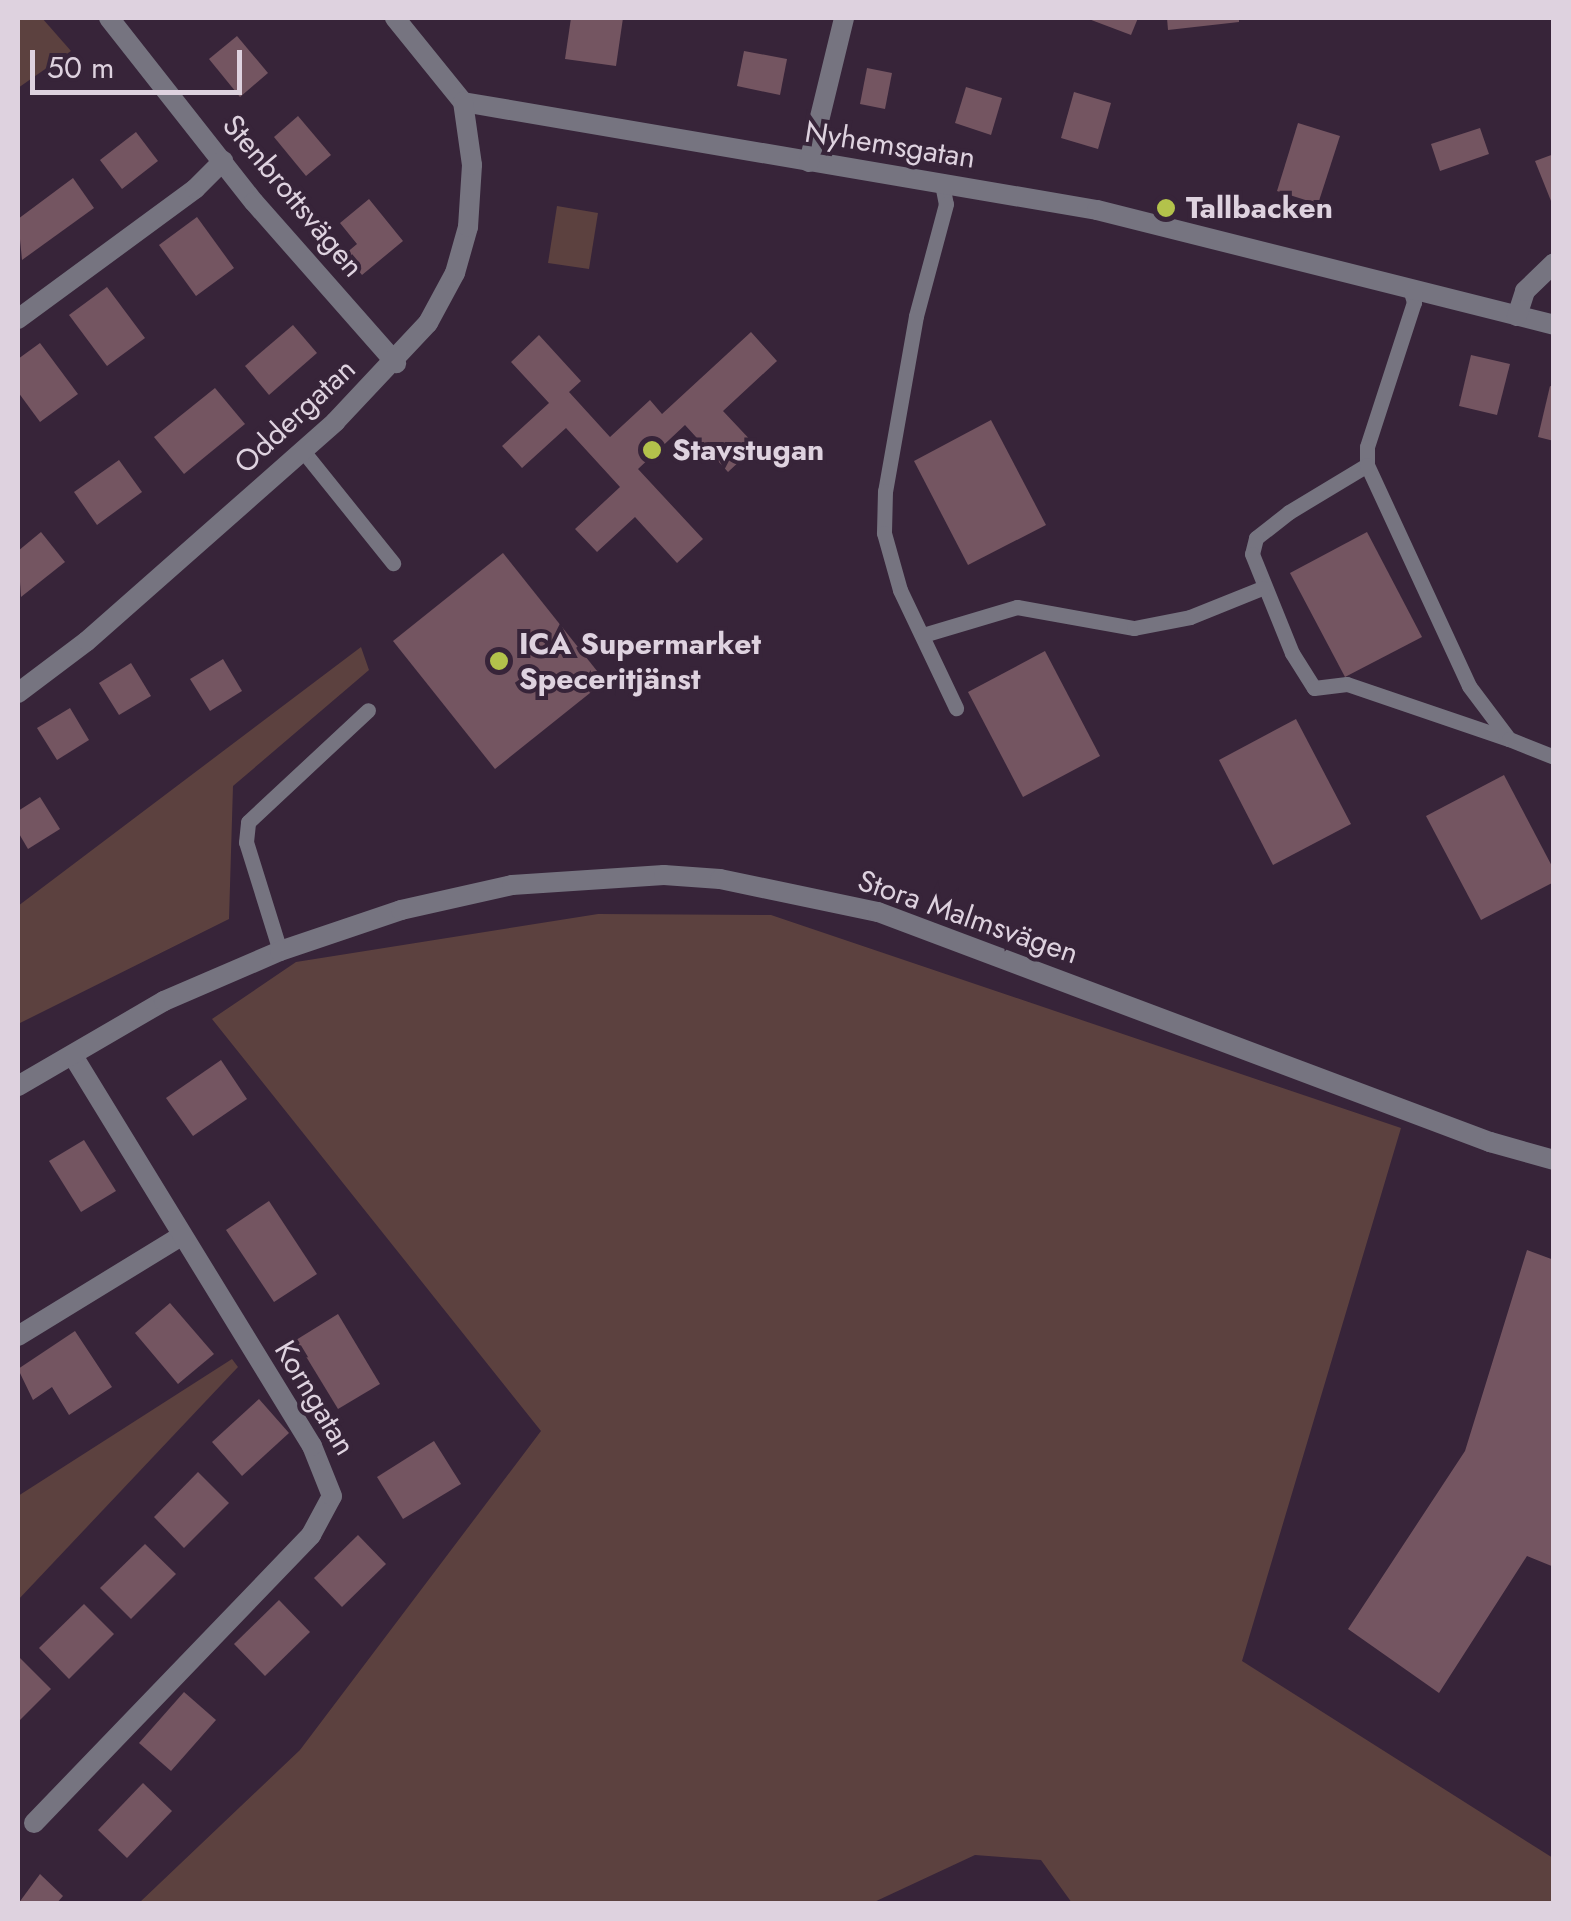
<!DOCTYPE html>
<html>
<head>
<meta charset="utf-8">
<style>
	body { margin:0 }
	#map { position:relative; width:1571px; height:1921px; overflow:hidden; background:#372439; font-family:Jost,sans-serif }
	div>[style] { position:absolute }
	.green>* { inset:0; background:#5c413f }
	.building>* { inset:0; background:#745561 }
	.service>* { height:15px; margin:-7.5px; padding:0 7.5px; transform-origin:7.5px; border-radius:7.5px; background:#767480 }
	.minor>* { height:20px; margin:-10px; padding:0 10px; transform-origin:10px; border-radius:10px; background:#767480 }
	.tertiary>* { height:20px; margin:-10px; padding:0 10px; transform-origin:10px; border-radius:10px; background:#767480 }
	.dots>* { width:28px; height:28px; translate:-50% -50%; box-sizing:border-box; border:5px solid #372439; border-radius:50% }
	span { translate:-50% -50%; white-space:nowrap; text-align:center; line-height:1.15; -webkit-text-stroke:8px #372439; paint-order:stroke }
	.street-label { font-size:30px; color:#ded2df }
	.poi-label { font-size:30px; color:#ded2df; font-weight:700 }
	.left { translate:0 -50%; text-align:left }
	.frame { position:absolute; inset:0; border:20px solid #ded2df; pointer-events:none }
	.scale { position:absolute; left:30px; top:50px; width:212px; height:45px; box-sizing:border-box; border:5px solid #ded2df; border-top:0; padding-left:12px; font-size:30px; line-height:35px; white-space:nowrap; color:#ded2df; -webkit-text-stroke:8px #372439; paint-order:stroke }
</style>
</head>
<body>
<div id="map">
	<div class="green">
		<div style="clip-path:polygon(18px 18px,42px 18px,71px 51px,18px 88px)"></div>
		<div style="clip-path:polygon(557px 206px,598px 213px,589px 269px,548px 263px)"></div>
		<div style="clip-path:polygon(361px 647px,369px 670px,233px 786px,229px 919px,18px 1024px,18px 906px)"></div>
		<div style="clip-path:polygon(598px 914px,771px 915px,1401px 1128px,1242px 1661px,1553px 1858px,1553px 1903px,1072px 1903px,1041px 1860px,975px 1855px,872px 1903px,139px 1903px,300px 1750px,541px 1431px,212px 1019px,296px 962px)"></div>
		<div style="clip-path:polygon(232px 1359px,238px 1367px,18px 1600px,18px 1496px)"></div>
	</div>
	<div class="building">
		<div style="clip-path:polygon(571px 18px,623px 18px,616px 66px,565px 59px)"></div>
		<div style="clip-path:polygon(1086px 18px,1138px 18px,1131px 35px)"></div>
		<div style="clip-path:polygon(1167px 18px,1239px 18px,1239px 22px,1168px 30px)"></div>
		<div style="clip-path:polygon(237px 36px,268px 73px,240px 97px,209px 59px)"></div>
		<div style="clip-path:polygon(744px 51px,787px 59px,780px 95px,737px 86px)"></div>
		<div style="clip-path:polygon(867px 68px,892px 73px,885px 109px,860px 104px)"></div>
		<div style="clip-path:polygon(966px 87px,1002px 98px,991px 135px,955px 123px)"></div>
		<div style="clip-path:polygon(1074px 92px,1111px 103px,1098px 149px,1061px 138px)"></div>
		<div style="clip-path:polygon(298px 116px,331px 155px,306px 176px,274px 137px)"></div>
		<div style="clip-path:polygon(1298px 123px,1340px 136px,1318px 204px,1277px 191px)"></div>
		<div style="clip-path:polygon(1480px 128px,1489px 154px,1440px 171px,1431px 144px)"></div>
		<div style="clip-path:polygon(136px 132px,158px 161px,122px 189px,100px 160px)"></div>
		<div style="clip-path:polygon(1554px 154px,1554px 206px,1553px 206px,1535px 161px)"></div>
		<div style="clip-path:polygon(73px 178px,94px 208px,22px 260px,18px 219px)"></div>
		<div style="clip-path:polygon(369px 199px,403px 241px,362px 275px,345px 254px,357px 244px,340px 223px)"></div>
		<div style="clip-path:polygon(197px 217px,234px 268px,196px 296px,159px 245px)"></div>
		<div style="clip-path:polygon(107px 287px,145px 338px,107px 366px,69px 315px)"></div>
		<div style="clip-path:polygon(293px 325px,317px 353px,269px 395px,245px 366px)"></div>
		<div style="clip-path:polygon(751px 332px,777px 361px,723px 411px,756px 446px,728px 472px,685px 425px,638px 469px,703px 539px,677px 563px,635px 517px,597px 552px,575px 529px,620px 487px,566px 428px,522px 468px,502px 446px,549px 403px,511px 362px,539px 335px,581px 381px,569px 392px,610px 437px,650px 400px,662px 414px)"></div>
		<div style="clip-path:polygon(40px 343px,78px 394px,40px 422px,18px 392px,18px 359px)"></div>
		<div style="clip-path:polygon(1471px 355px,1510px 364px,1497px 415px,1459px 406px)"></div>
		<div style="clip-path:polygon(1550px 386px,1554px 387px,1554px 441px,1538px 437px)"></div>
		<div style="clip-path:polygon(215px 388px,245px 424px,184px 474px,154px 437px)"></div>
		<div style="clip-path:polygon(991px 420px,1046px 525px,968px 565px,914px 461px)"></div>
		<div style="clip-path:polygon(119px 460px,142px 492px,97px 525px,74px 492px)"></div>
		<div style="clip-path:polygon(41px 532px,65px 562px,21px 597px,18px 551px)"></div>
		<div style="clip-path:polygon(1367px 532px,1422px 637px,1345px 677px,1290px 573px)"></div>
		<div style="clip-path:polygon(503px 553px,605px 681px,495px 769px,393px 641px)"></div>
		<div style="clip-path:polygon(1045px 651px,1100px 756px,1023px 797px,968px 692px)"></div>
		<div style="clip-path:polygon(223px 659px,242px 691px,210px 711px,190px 679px)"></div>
		<div style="clip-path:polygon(131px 663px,151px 696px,119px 715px,99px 683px)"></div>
		<div style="clip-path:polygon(70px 708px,89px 740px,57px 760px,37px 728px)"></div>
		<div style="clip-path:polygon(1296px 719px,1351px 824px,1273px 865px,1219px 760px)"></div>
		<div style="clip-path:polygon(1504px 775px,1554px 870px,1554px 882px,1481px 920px,1426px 816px)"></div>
		<div style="clip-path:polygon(40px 797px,60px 829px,28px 849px,18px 832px,18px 811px)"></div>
		<div style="clip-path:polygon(221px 1060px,247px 1099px,193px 1136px,166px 1098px)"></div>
		<div style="clip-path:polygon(84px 1140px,116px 1191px,81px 1212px,49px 1161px)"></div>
		<div style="clip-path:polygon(269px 1201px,317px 1274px,274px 1302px,226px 1230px)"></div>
		<div style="clip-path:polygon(1527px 1250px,1554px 1260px,1554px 1567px,1527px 1556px,1439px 1693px,1348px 1629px,1465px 1451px)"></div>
		<div style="clip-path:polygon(170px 1303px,214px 1354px,178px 1384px,135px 1333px)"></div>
		<div style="clip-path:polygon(338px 1314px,380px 1384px,338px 1409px,296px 1340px)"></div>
		<div style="clip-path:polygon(75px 1331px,112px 1387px,69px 1415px,52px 1387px,33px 1400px,18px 1369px)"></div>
		<div style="clip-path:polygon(259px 1399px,289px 1433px,242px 1476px,212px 1442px)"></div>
		<div style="clip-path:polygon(434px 1441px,461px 1484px,403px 1519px,377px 1477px)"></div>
		<div style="clip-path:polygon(198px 1472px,229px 1503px,184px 1548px,154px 1517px)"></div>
		<div style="clip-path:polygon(358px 1535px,386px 1564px,342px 1607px,314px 1578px)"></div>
		<div style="clip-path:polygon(145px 1544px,176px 1574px,131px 1619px,100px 1588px)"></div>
		<div style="clip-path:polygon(279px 1600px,310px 1632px,265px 1676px,234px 1644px)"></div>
		<div style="clip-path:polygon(84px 1604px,114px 1634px,69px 1679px,39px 1648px)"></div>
		<div style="clip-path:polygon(20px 1658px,51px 1689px,18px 1722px,18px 1661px)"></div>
		<div style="clip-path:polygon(184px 1692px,216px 1720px,171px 1771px,139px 1743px)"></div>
		<div style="clip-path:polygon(143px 1783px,172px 1811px,127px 1858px,98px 1830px)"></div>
		<div style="clip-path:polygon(40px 1874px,63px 1896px,56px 1904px,18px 1904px)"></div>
	</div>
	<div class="service">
		<div style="left:942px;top:184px;width:20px;rotate:79deg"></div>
		<div style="left:946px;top:204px;width:116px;rotate:105deg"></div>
		<div style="left:916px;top:316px;width:178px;rotate:100deg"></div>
		<div style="left:885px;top:491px;width:42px;rotate:91.4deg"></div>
		<div style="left:884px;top:533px;width:59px;rotate:74.3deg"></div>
		<div style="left:900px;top:590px;width:131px;rotate:64.6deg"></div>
		<div style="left:1410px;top:289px;width:14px;rotate:73deg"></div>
		<div style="left:1414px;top:302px;width:152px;rotate:108deg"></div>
		<div style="left:1367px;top:447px;width:18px;rotate:90deg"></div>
		<div style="left:1367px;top:465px;width:91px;rotate:148.9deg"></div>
		<div style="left:1289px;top:512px;width:42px;rotate:141.8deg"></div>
		<div style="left:1256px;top:538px;width:16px;rotate:104deg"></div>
		<div style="left:1252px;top:554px;width:107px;rotate:68deg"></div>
		<div style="left:1292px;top:653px;width:41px;rotate:57.8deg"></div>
		<div style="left:1314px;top:688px;width:33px;rotate:-7deg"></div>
		<div style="left:1347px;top:684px;width:171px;rotate:18.8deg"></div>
		<div style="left:303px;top:451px;width:144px;rotate:51.2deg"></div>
		<div style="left:1367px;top:465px;width:243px;rotate:65.2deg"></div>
		<div style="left:1469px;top:686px;width:66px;rotate:53deg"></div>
		<div style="left:1509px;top:739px;width:48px;rotate:21.8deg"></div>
		<div style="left:923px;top:635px;width:98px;rotate:-16.6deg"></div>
		<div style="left:1017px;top:607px;width:119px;rotate:10.2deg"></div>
		<div style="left:1134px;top:628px;width:57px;rotate:-11.1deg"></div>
		<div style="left:1190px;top:617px;width:78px;rotate:-21.9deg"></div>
		<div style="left:280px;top:951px;width:114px;rotate:-107.3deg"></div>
		<div style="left:246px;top:842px;width:20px;rotate:-84deg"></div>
		<div style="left:248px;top:822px;width:164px;rotate:-43deg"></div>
	</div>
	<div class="minor">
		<div style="left:109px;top:18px;width:234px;rotate:51.8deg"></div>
		<div style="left:254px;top:202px;width:215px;rotate:48.6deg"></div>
		<div style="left:395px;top:18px;width:108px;rotate:51deg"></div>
		<div style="left:463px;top:102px;width:643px;rotate:9.67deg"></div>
		<div style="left:1097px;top:210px;width:471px;rotate:14.1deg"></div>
		<div style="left:809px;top:162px;width:148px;rotate:-76.3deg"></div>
		<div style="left:1517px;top:316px;width:26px;rotate:-72deg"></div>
		<div style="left:1525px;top:291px;width:40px;rotate:-44deg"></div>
		<div style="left:18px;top:319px;width:220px;rotate:-36.3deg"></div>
		<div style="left:195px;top:189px;width:40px;rotate:-45deg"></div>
		<div style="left:18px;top:693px;width:86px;rotate:-37deg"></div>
		<div style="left:87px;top:641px;width:331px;rotate:-41.4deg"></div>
		<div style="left:335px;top:422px;width:136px;rotate:-46.8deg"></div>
		<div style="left:428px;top:323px;width:57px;rotate:-61.6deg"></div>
		<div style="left:455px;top:273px;width:48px;rotate:-74.2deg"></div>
		<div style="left:468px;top:227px;width:62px;rotate:-86.3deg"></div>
		<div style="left:472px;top:165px;width:64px;rotate:-98.1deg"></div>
		<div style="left:18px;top:1336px;width:191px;rotate:-31.5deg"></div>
		<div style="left:34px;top:1823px;width:400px;rotate:-46.1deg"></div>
		<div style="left:311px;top:1535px;width:44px;rotate:-61.7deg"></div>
		<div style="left:332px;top:1496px;width:54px;rotate:-111.8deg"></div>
		<div style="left:312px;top:1446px;width:457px;rotate:-121.5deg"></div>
	</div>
	<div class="tertiary">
		<div style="left:18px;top:1086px;width:169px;rotate:-30.2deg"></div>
		<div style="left:164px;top:1001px;width:126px;rotate:-23.3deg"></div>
		<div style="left:280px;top:951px;width:128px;rotate:-18.7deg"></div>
		<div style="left:401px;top:910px;width:114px;rotate:-12.7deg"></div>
		<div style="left:512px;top:885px;width:152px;rotate:-3.8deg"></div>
		<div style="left:664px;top:875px;width:56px;rotate:4.1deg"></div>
		<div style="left:720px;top:879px;width:161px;rotate:11.8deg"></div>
		<div style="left:878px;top:912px;width:654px;rotate:20.6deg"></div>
		<div style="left:1490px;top:1142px;width:66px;rotate:15.7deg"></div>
	</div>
	<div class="dots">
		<div style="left:1166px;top:208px;background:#b3c24b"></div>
		<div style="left:652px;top:450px;background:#b3c24b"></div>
		<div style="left:499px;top:661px;background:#b3c24b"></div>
	</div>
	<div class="street-label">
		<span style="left:890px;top:145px;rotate:9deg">Nyhemsgatan</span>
		<span style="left:293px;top:196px;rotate:50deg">Stenbrottsvägen</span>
		<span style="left:295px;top:416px;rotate:-43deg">Oddergatan</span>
		<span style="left:968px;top:917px;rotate:19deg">Stora Malmsvägen</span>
		<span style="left:315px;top:1398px;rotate:59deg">Korngatan</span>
	</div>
	<div class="poi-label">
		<span class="left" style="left:1186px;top:208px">Tallbacken</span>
		<span class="left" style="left:672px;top:450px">Stavstugan</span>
		<span class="left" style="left:519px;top:661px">ICA Supermarket<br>Speceritjänst</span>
	</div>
	<div class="frame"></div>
	<div class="scale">50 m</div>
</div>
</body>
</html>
